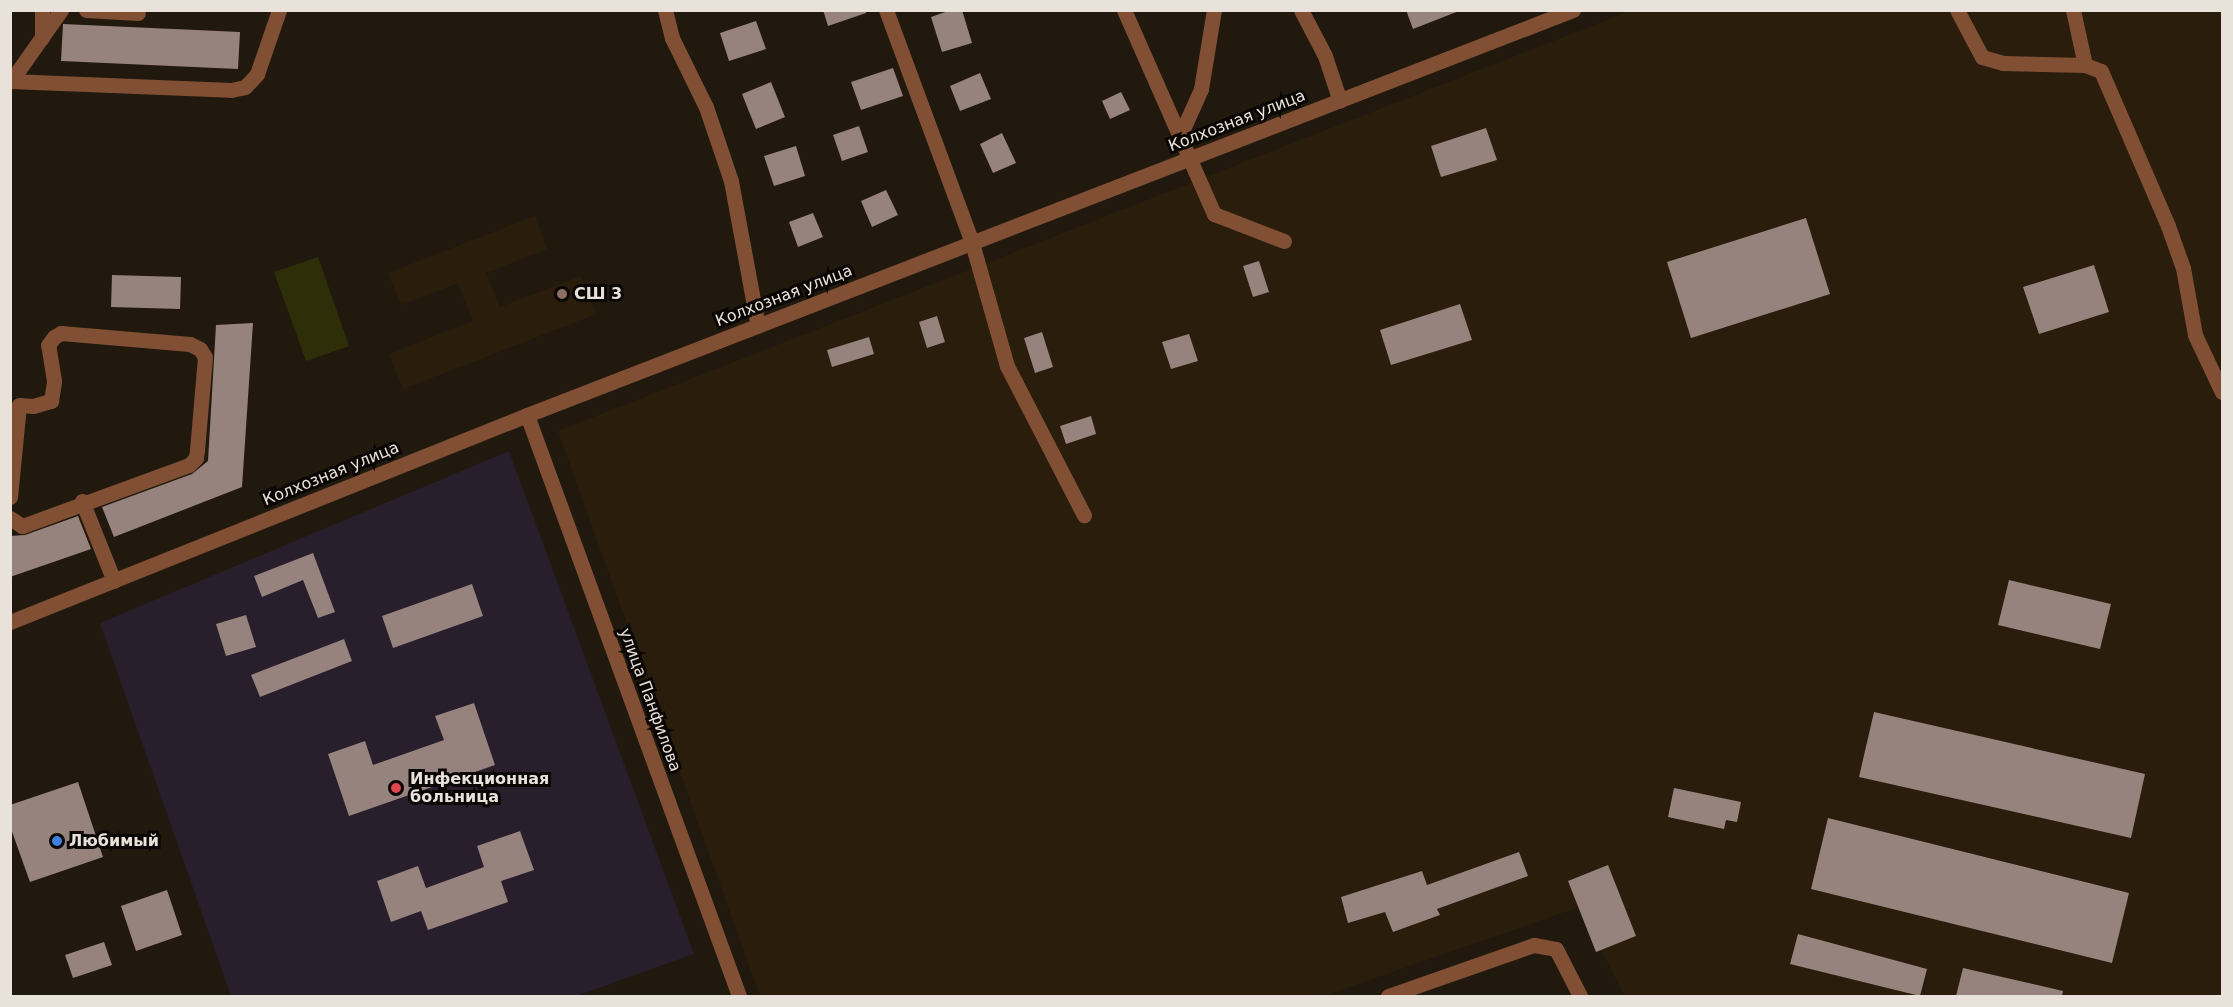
<!DOCTYPE html>
<html>
<head>
<meta charset="utf-8">
<style>
	body { margin:0 }
	#map { position:relative; width:2233px; height:1007px; overflow:hidden; background:#22190e; font-family:"DejaVu Sans",sans-serif }
	div>[style] { position:absolute }
	.built>* { inset:0; background:#2a1d0c }
	.medical>* { inset:0; background:#281e2c }
	.green>* { inset:0; background:#2e2f09 }
	.building>* { inset:0; background:#96837d }
	.minor>* { height:15px; margin:-7.5px; padding:0 7.5px; transform-origin:7.5px; border-radius:7.5px; background:#815034 }
	.dots>* { width:16px; height:16px; translate:-50% -50%; box-sizing:border-box; border:3px solid #090603; border-radius:50% }
	span { translate:-50% -50%; white-space:nowrap; text-align:center; line-height:1.15; -webkit-text-stroke:6px #090603; paint-order:stroke }
	.street-label { font-size:16px; color:#e9e2db }
	.poi-label { font-size:16px; color:#e9e2db; font-weight:700 }
	.left { translate:0 -50%; text-align:left }
	.frame { position:absolute; inset:0; border:12px solid #e9e2db; pointer-events:none }
</style>
</head>
<body>
<div id="map">
	<div class="built">
		<div style="clip-path:polygon(1630px 11px,2222px 11px,2222px 996px,1625px 996px,1579px 907px,1323px 996px,760px 996px,558px 431px)"></div>
		<div style="clip-path:polygon(535px 216px,547px 249px,486px 273px,500px 307px,581px 276px,596px 314px,403px 389px,389px 354px,473px 321px,458px 283px,401px 305px,388px 273px)"></div>
	</div>
	<div class="medical">
		<div style="clip-path:polygon(509px 451px,694px 954px,576px 996px,231px 996px,100px 623px)"></div>
	</div>
	<div class="green">
		<div style="clip-path:polygon(318px 257px,349px 346px,306px 361px,274px 272px)"></div>
	</div>
	<div class="building">
		<div style="clip-path:polygon(823px 10px,866px 10px,866px 13px,828px 26px)"></div>
		<div style="clip-path:polygon(951px 10px,962px 10px,972px 43px,942px 52px,931px 17px)"></div>
		<div style="clip-path:polygon(1406px 10px,1459px 10px,1459px 11px,1413px 29px)"></div>
		<div style="clip-path:polygon(756px 21px,766px 49px,729px 61px,720px 33px)"></div>
		<div style="clip-path:polygon(63px 24px,240px 32px,238px 69px,61px 61px)"></div>
		<div style="clip-path:polygon(893px 68px,903px 96px,861px 110px,851px 82px)"></div>
		<div style="clip-path:polygon(980px 73px,991px 99px,960px 111px,950px 86px)"></div>
		<div style="clip-path:polygon(771px 82px,785px 117px,756px 129px,742px 94px)"></div>
		<div style="clip-path:polygon(1121px 92px,1130px 110px,1110px 119px,1102px 101px)"></div>
		<div style="clip-path:polygon(859px 126px,868px 152px,842px 161px,833px 135px)"></div>
		<div style="clip-path:polygon(1486px 128px,1497px 160px,1441px 177px,1431px 146px)"></div>
		<div style="clip-path:polygon(1002px 133px,1016px 163px,993px 173px,980px 144px)"></div>
		<div style="clip-path:polygon(796px 146px,805px 176px,774px 186px,764px 156px)"></div>
		<div style="clip-path:polygon(886px 190px,898px 215px,872px 227px,861px 201px)"></div>
		<div style="clip-path:polygon(813px 213px,823px 237px,798px 247px,789px 222px)"></div>
		<div style="clip-path:polygon(1806px 218px,1830px 294px,1691px 338px,1667px 262px)"></div>
		<div style="clip-path:polygon(1259px 261px,1269px 292px,1253px 297px,1243px 266px)"></div>
		<div style="clip-path:polygon(2094px 265px,2109px 312px,2039px 334px,2023px 287px)"></div>
		<div style="clip-path:polygon(112px 275px,181px 277px,180px 309px,111px 307px)"></div>
		<div style="clip-path:polygon(1460px 304px,1472px 340px,1391px 365px,1380px 330px)"></div>
		<div style="clip-path:polygon(937px 316px,945px 342px,927px 348px,919px 322px)"></div>
		<div style="clip-path:polygon(253px 323px,242px 487px,114px 537px,102px 507px,192px 474px,208px 461px,216px 325px)"></div>
		<div style="clip-path:polygon(1042px 332px,1053px 367px,1035px 373px,1024px 338px)"></div>
		<div style="clip-path:polygon(1189px 334px,1198px 361px,1171px 369px,1162px 342px)"></div>
		<div style="clip-path:polygon(869px 337px,874px 354px,832px 367px,827px 350px)"></div>
		<div style="clip-path:polygon(1091px 416px,1096px 434px,1066px 444px,1060px 426px)"></div>
		<div style="clip-path:polygon(78px 516px,91px 549px,10px 577px,10px 536px,25px 535px)"></div>
		<div style="clip-path:polygon(313px 553px,335px 612px,318px 618px,303px 580px,262px 597px,254px 576px)"></div>
		<div style="clip-path:polygon(2009px 580px,2111px 604px,2100px 649px,1998px 625px)"></div>
		<div style="clip-path:polygon(472px 584px,483px 616px,393px 648px,382px 616px)"></div>
		<div style="clip-path:polygon(246px 615px,256px 647px,226px 656px,216px 624px)"></div>
		<div style="clip-path:polygon(344px 639px,352px 661px,260px 697px,251px 675px)"></div>
		<div style="clip-path:polygon(474px 703px,495px 765px,349px 816px,328px 754px,365px 741px,373px 765px,444px 740px,435px 716px)"></div>
		<div style="clip-path:polygon(1874px 712px,2145px 774px,2131px 838px,1859px 777px)"></div>
		<div style="clip-path:polygon(78px 782px,103px 857px,30px 882px,10px 826px,10px 805px)"></div>
		<div style="clip-path:polygon(1674px 788px,1741px 802px,1737px 822px,1726px 820px,1724px 829px,1668px 817px)"></div>
		<div style="clip-path:polygon(1828px 818px,2129px 893px,2112px 963px,1811px 889px)"></div>
		<div style="clip-path:polygon(520px 831px,534px 870px,501px 881px,508px 902px,428px 930px,421px 911px,391px 922px,377px 881px,418px 866px,426px 888px,484px 867px,477px 846px)"></div>
		<div style="clip-path:polygon(1519px 852px,1528px 876px,1437px 909px,1440px 915px,1393px 932px,1385px 912px,1348px 923px,1341px 897px,1422px 871px,1427px 885px)"></div>
		<div style="clip-path:polygon(1608px 865px,1636px 936px,1596px 952px,1568px 881px)"></div>
		<div style="clip-path:polygon(167px 890px,182px 935px,136px 951px,121px 906px)"></div>
		<div style="clip-path:polygon(1798px 934px,1927px 969px,1920px 996px,1790px 964px)"></div>
		<div style="clip-path:polygon(104px 942px,112px 965px,73px 978px,65px 955px)"></div>
		<div style="clip-path:polygon(1963px 968px,2063px 991px,2062px 996px,1956px 996px)"></div>
	</div>
	<div class="minor">
		<div style="left:86px;top:10px;width:52px;rotate:3.3deg"></div>
		<div style="left:665px;top:10px;width:29px;rotate:76deg"></div>
		<div style="left:672px;top:38px;width:77px;rotate:63.8deg"></div>
		<div style="left:706px;top:107px;width:78px;rotate:71.3deg"></div>
		<div style="left:731px;top:181px;width:147px;rotate:79.5deg"></div>
		<div style="left:886px;top:10px;width:248px;rotate:69.7deg"></div>
		<div style="left:972px;top:243px;width:128px;rotate:74.1deg"></div>
		<div style="left:1007px;top:366px;width:168px;rotate:62.7deg"></div>
		<div style="left:1124px;top:10px;width:223px;rotate:66.2deg"></div>
		<div style="left:1214px;top:214px;width:75px;rotate:21.1deg"></div>
		<div style="left:1301px;top:10px;width:52px;rotate:62.4deg"></div>
		<div style="left:1325px;top:56px;width:47px;rotate:71.6deg"></div>
		<div style="left:1957px;top:10px;width:53px;rotate:62deg"></div>
		<div style="left:1982px;top:57px;width:22px;rotate:16deg"></div>
		<div style="left:2003px;top:63px;width:82px;rotate:1.4deg"></div>
		<div style="left:2085px;top:65px;width:17px;rotate:21deg"></div>
		<div style="left:2101px;top:71px;width:169px;rotate:66.6deg"></div>
		<div style="left:2168px;top:226px;width:45px;rotate:70.3deg"></div>
		<div style="left:2183px;top:268px;width:68px;rotate:79.8deg"></div>
		<div style="left:2195px;top:335px;width:63px;rotate:64.7deg"></div>
		<div style="left:2073px;top:10px;width:56px;rotate:77.7deg"></div>
		<div style="left:42px;top:38px;width:28px;rotate:-90deg"></div>
		<div style="left:10px;top:81px;width:221px;rotate:2.3deg"></div>
		<div style="left:231px;top:90px;width:14px;rotate:-12deg"></div>
		<div style="left:245px;top:87px;width:18px;rotate:-47deg"></div>
		<div style="left:257px;top:74px;width:68px;rotate:-71deg"></div>
		<div style="left:11px;top:81px;width:87px;rotate:-54.8deg"></div>
		<div style="left:1179px;top:138px;width:54px;rotate:-65.8deg"></div>
		<div style="left:1201px;top:89px;width:80px;rotate:-80.7deg"></div>
		<div style="left:527px;top:415px;width:618px;rotate:69.95deg"></div>
		<div style="left:10px;top:497px;width:92px;rotate:-84.4deg"></div>
		<div style="left:19px;top:405px;width:14px;rotate:4deg"></div>
		<div style="left:33px;top:406px;width:19px;rotate:-16deg"></div>
		<div style="left:51px;top:401px;width:20px;rotate:-81deg"></div>
		<div style="left:54px;top:381px;width:36px;rotate:-99deg"></div>
		<div style="left:48px;top:345px;width:10px;rotate:-53deg"></div>
		<div style="left:54px;top:337px;width:8px;rotate:-30deg"></div>
		<div style="left:61px;top:333px;width:129px;rotate:4.9deg"></div>
		<div style="left:190px;top:344px;width:11px;rotate:27deg"></div>
		<div style="left:200px;top:349px;width:9px;rotate:58deg"></div>
		<div style="left:205px;top:357px;width:93px;rotate:94.9deg"></div>
		<div style="left:197px;top:450px;width:8px;rotate:97deg"></div>
		<div style="left:196px;top:458px;width:10px;rotate:135deg"></div>
		<div style="left:189px;top:465px;width:178px;rotate:159.9deg"></div>
		<div style="left:22px;top:526px;width:14px;rotate:-146deg"></div>
		<div style="left:82px;top:501px;width:86px;rotate:68.2deg"></div>
		<div style="left:10px;top:622px;width:557px;rotate:-21.82deg"></div>
		<div style="left:527px;top:415px;width:1122px;rotate:-21.17deg"></div>
		<div style="left:1388px;top:996px;width:155px;rotate:-19.3deg"></div>
		<div style="left:1534px;top:945px;width:22px;rotate:10deg"></div>
		<div style="left:1556px;top:949px;width:53px;rotate:62.9deg"></div>
	</div>
	<div class="dots">
		<div style="left:562px;top:294px;background:#8d6e63"></div>
		<div style="left:396px;top:788px;background:#e0444e"></div>
		<div style="left:57px;top:841px;background:#3f7fe0"></div>
	</div>
	<div class="street-label">
		<span style="left:1237px;top:121px;rotate:-21deg">Колхозная улица</span>
		<span style="left:784px;top:296px;rotate:-21deg">Колхозная улица</span>
		<span style="left:331px;top:474px;rotate:-22deg">Колхозная улица</span>
		<span style="left:650px;top:700px;rotate:70deg">улица Панфилова</span>
	</div>
	<div class="poi-label">
		<span class="left" style="left:574px;top:294px">СШ 3</span>
		<span class="left" style="left:410px;top:788px">Инфекционная<br>больница</span>
		<span class="left" style="left:69px;top:841px">Любимый</span>
	</div>
	<div class="frame"></div>
</div>
</body>
</html>
